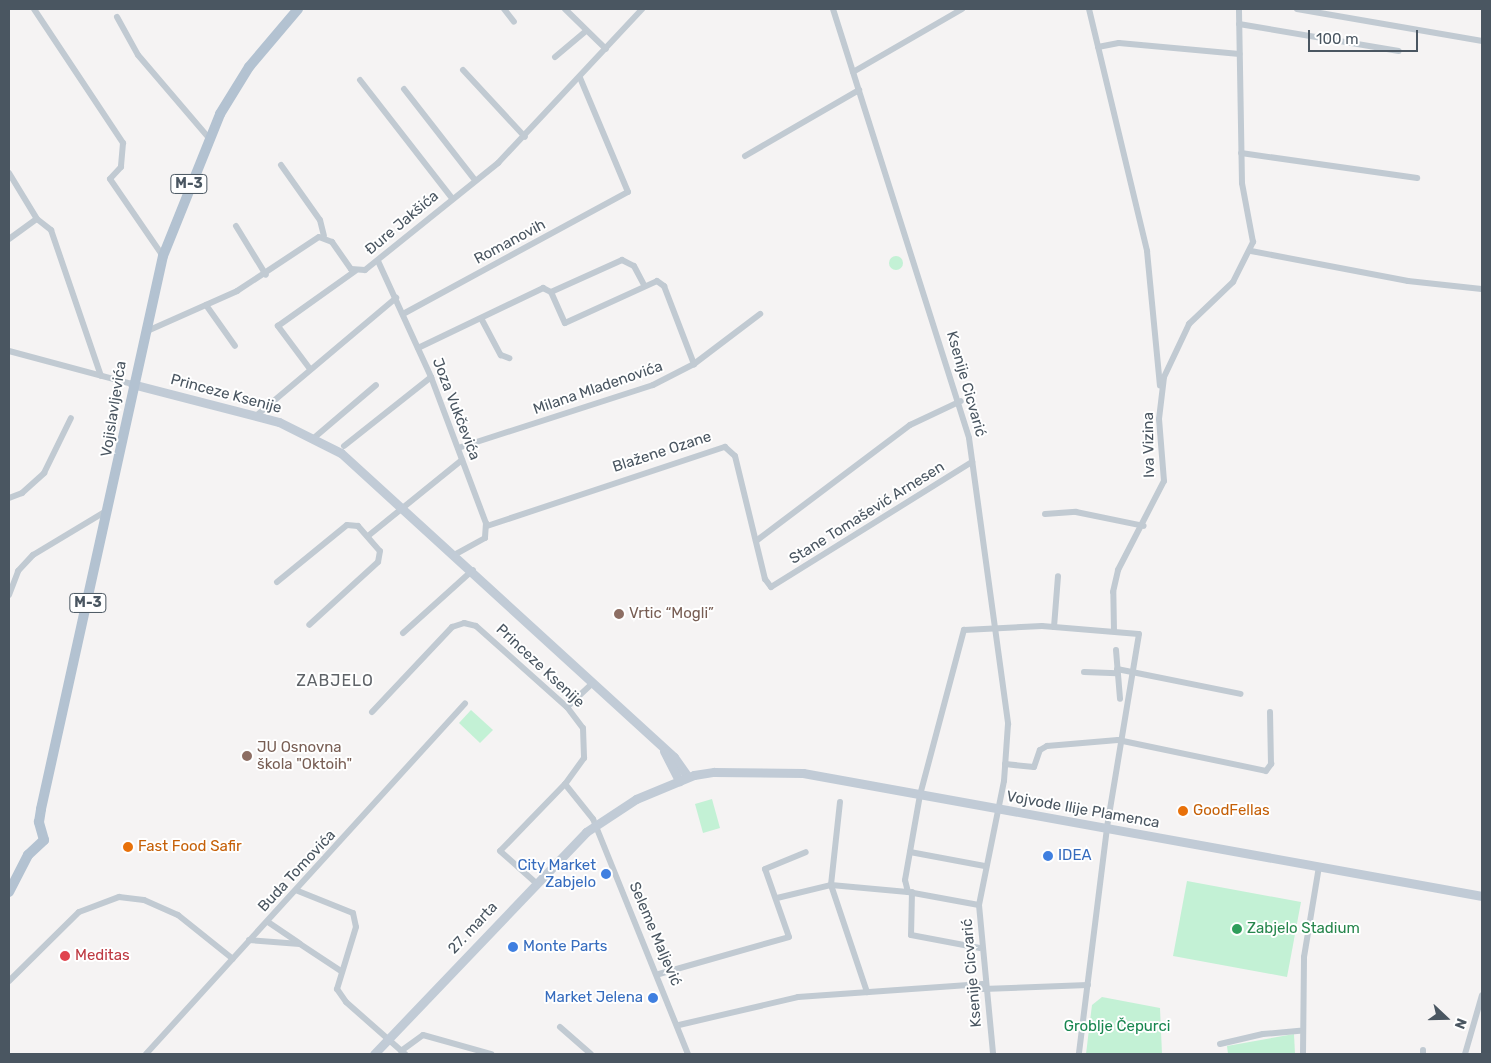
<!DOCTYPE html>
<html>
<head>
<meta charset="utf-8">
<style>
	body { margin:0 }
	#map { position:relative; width:1491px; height:1063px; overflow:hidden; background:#f5f3f3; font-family:Rubik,sans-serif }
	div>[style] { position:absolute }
	.green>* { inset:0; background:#c3f1d5 }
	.round { border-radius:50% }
	.street>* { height:6px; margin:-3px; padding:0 3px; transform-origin:3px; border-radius:3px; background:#c1cad2 }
	.secondary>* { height:9px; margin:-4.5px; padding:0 4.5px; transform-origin:4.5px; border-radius:4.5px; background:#c1cbd6 }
	.primary>* { height:10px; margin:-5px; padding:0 5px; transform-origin:5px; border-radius:5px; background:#b3c2d1 }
	.dots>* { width:14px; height:14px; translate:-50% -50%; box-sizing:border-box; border:2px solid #fff; border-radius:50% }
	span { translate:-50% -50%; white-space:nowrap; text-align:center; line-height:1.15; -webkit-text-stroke:4px #fff; paint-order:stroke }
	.shield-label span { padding:1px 4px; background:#fff; border:1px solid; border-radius:4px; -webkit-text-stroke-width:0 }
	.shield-label { font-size:14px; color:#4a5661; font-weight:700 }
	.street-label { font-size:15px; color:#4a5661 }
	.education-label { font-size:15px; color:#785e54 }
	.left { translate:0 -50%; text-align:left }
	.food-label { font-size:15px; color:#c56008 }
	.shop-label { font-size:15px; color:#366cbe }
	.right { translate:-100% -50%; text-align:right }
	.leisure-label { font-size:15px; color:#27864d }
	.health-label { font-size:15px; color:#be3a42 }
	.park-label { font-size:15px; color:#17864f }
	.neighbourhood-label { font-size:16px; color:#5f6368; letter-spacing:1px }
	.frame { position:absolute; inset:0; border:10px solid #4a5661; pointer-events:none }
	.north { position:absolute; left:1421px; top:993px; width:50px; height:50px; -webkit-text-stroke:4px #fff; paint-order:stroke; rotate:111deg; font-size:14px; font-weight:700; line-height:20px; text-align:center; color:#4a5661 }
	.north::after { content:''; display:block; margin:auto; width:18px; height:22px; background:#4a5661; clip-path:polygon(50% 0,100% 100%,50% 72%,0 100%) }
	.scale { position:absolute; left:1308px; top:30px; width:110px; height:22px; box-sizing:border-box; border:2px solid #4a5661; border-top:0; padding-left:6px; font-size:15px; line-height:18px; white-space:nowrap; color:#4a5661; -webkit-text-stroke:4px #fff; paint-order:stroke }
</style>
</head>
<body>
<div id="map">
	<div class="green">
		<div class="round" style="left:889px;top:256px;width:14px;height:14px"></div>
		<div style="clip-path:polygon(471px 710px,493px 730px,480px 743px,459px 723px)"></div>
		<div style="clip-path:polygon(712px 799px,720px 828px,703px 833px,695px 804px)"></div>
		<div style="clip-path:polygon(1187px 881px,1301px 902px,1287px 977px,1173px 956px)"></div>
		<div style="clip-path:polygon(1102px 997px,1160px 1008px,1162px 1054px,1086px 1054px,1092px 1005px)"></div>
		<div style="clip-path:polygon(1294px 1034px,1295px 1054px,1228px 1054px,1227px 1046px)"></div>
	</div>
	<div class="street">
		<div style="left:34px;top:9px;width:161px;rotate:56.4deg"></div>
		<div style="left:123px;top:143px;width:24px;rotate:95deg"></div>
		<div style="left:121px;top:167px;width:16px;rotate:133deg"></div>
		<div style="left:110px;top:179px;width:93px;rotate:55.5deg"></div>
		<div style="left:504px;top:9px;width:16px;rotate:52deg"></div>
		<div style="left:565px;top:9px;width:57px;rotate:44.3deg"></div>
		<div style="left:833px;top:9px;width:450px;rotate:72.4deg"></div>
		<div style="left:969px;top:438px;width:289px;rotate:82.2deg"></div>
		<div style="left:1008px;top:724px;width:57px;rotate:94deg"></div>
		<div style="left:1004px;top:781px;width:126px;rotate:101.4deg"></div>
		<div style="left:979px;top:905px;width:150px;rotate:84.6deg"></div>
		<div style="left:1089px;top:9px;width:249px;rotate:76.5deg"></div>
		<div style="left:1147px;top:251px;width:135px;rotate:84.5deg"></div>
		<div style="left:1297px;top:9px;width:188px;rotate:9.8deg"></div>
		<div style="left:117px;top:17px;width:43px;rotate:61.1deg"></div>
		<div style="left:138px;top:55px;width:108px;rotate:49.5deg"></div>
		<div style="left:1239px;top:24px;width:162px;rotate:9.6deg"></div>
		<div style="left:1098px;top:47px;width:21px;rotate:-11deg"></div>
		<div style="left:1119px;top:43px;width:121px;rotate:5.2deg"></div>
		<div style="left:555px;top:57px;width:40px;rotate:-40deg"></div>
		<div style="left:463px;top:70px;width:91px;rotate:47.2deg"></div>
		<div style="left:853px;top:72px;width:126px;rotate:-30deg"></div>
		<div style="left:360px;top:80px;width:150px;rotate:52.1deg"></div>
		<div style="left:404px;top:89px;width:114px;rotate:52.1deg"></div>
		<div style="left:1241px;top:153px;width:178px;rotate:8.1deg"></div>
		<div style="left:745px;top:156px;width:132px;rotate:-30.1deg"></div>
		<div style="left:281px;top:165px;width:67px;rotate:54.7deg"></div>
		<div style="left:320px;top:220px;width:16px;rotate:76deg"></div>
		<div style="left:9px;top:173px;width:54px;rotate:58.7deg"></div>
		<div style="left:236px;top:226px;width:57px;rotate:58.5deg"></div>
		<div style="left:9px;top:239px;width:34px;rotate:-36deg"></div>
		<div style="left:37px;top:219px;width:18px;rotate:38deg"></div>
		<div style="left:51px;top:230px;width:154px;rotate:71.1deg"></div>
		<div style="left:1251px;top:251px;width:160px;rotate:10.8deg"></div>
		<div style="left:1408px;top:281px;width:74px;rotate:6.2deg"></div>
		<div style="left:378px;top:261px;width:128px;rotate:65.4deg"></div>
		<div style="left:431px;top:377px;width:156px;rotate:69.4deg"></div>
		<div style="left:486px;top:523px;width:15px;rotate:94deg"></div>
		<div style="left:485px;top:538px;width:33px;rotate:151deg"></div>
		<div style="left:551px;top:292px;width:78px;rotate:-24.3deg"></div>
		<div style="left:622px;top:260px;width:13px;rotate:27deg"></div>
		<div style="left:634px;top:266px;width:21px;rotate:62deg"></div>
		<div style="left:206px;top:305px;width:50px;rotate:54.7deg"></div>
		<div style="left:403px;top:314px;width:256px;rotate:-28.5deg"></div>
		<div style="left:628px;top:192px;width:124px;rotate:-112.8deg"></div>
		<div style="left:482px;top:320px;width:40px;rotate:62deg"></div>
		<div style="left:501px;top:355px;width:9px;rotate:21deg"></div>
		<div style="left:145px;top:332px;width:101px;rotate:-24deg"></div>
		<div style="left:237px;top:291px;width:98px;rotate:-33.4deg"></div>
		<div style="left:319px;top:237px;width:14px;rotate:21deg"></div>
		<div style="left:332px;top:242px;width:33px;rotate:55deg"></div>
		<div style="left:351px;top:269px;width:14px;rotate:4deg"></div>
		<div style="left:365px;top:270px;width:171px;rotate:-38.8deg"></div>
		<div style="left:498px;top:163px;width:211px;rotate:-46.9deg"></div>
		<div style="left:418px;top:348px;width:139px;rotate:-25.6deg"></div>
		<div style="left:543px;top:288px;width:9px;rotate:27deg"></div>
		<div style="left:551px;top:292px;width:34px;rotate:66deg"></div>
		<div style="left:565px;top:323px;width:101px;rotate:-24.5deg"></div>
		<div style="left:657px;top:281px;width:9px;rotate:36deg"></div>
		<div style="left:664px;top:286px;width:84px;rotate:69deg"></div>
		<div style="left:9px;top:351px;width:127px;rotate:15deg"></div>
		<div style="left:310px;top:369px;width:54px;rotate:-126.7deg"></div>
		<div style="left:278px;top:326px;width:95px;rotate:-35.5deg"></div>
		<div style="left:257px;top:415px;width:182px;rotate:-40.1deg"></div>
		<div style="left:315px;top:437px;width:80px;rotate:-40.4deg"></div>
		<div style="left:344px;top:446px;width:111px;rotate:-38.4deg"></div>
		<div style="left:458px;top:448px;width:205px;rotate:-17.9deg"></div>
		<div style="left:653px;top:385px;width:46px;rotate:-27.1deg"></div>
		<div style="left:694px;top:364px;width:83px;rotate:-37.1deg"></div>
		<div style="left:9px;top:498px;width:14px;rotate:-21deg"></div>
		<div style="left:22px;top:493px;width:30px;rotate:-42deg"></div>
		<div style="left:44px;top:473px;width:61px;rotate:-63.9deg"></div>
		<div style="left:1045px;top:514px;width:31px;rotate:-4deg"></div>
		<div style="left:1076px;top:512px;width:69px;rotate:11.6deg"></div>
		<div style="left:487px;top:526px;width:251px;rotate:-18.4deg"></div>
		<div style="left:725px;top:447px;width:13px;rotate:42deg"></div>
		<div style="left:735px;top:456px;width:127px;rotate:76.3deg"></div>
		<div style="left:765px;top:579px;width:10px;rotate:53deg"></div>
		<div style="left:771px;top:587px;width:237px;rotate:-31.9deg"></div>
		<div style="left:368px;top:536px;width:121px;rotate:-39deg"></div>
		<div style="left:756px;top:541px;width:193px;rotate:-37deg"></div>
		<div style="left:910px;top:425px;width:56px;rotate:-25.2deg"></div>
		<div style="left:277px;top:582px;width:90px;rotate:-39.2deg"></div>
		<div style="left:347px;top:525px;width:11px;rotate:5deg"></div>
		<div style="left:358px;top:526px;width:33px;rotate:49deg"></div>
		<div style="left:380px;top:551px;width:11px;rotate:100deg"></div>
		<div style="left:378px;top:562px;width:93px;rotate:137.6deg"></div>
		<div style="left:9px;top:595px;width:26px;rotate:-69deg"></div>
		<div style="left:18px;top:571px;width:22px;rotate:-47deg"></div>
		<div style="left:33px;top:555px;width:87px;rotate:-31deg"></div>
		<div style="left:1054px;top:627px;width:51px;rotate:-85.5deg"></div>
		<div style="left:1114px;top:631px;width:39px;rotate:-91deg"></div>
		<div style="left:1113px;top:592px;width:23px;rotate:-77deg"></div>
		<div style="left:1118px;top:570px;width:100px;rotate:-62.7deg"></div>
		<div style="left:1164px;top:481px;width:62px;rotate:-94.6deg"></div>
		<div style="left:1159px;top:419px;width:42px;rotate:-83.2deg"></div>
		<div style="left:1164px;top:377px;width:59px;rotate:-64.7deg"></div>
		<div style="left:1189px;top:324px;width:61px;rotate:-43.7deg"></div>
		<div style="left:1233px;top:282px;width:45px;rotate:-63.4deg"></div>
		<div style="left:1253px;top:242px;width:60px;rotate:-100.6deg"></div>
		<div style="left:1242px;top:183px;width:174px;rotate:-91deg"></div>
		<div style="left:403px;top:633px;width:94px;rotate:-42deg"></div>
		<div style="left:1116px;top:650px;width:49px;rotate:85.3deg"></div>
		<div style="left:1117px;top:669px;width:126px;rotate:11.4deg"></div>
		<div style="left:1084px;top:672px;width:33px;rotate:2deg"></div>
		<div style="left:567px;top:707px;width:35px;rotate:-43deg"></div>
		<div style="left:372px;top:712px;width:117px;rotate:-46.7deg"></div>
		<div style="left:452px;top:627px;width:13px;rotate:-18deg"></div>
		<div style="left:464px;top:623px;width:12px;rotate:14deg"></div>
		<div style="left:476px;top:626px;width:122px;rotate:41.7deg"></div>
		<div style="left:567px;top:707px;width:26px;rotate:53deg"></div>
		<div style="left:583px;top:728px;width:30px;rotate:88deg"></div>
		<div style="left:584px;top:758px;width:32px;rotate:126deg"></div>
		<div style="left:565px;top:784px;width:93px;rotate:134.1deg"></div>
		<div style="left:500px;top:851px;width:47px;rotate:41.5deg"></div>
		<div style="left:1005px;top:764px;width:29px;rotate:6deg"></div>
		<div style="left:1034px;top:767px;width:18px;rotate:-71deg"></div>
		<div style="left:1040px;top:750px;width:8px;rotate:-30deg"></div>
		<div style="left:1047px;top:746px;width:71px;rotate:-4.8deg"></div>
		<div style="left:1118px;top:740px;width:151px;rotate:11.8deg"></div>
		<div style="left:1266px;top:771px;width:9px;rotate:-54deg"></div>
		<div style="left:1271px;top:764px;width:52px;rotate:-91.1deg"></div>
		<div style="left:565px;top:784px;width:45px;rotate:51.3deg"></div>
		<div style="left:593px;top:819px;width:253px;rotate:68deg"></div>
		<div style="left:840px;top:802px;width:83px;rotate:96.2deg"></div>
		<div style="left:831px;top:885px;width:113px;rotate:71.4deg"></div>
		<div style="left:910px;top:852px;width:76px;rotate:10.6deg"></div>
		<div style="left:298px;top:891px;width:59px;rotate:21.8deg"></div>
		<div style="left:353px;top:913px;width:14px;rotate:78deg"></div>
		<div style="left:356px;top:927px;width:65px;rotate:107deg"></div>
		<div style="left:337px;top:989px;width:16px;rotate:55deg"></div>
		<div style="left:346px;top:1002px;width:79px;rotate:41.4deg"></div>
		<div style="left:908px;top:892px;width:12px;rotate:-104deg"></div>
		<div style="left:905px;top:880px;width:86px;rotate:-80deg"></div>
		<div style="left:920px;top:795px;width:171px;rotate:-75.1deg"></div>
		<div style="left:964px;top:630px;width:78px;rotate:-2.9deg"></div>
		<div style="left:1042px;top:626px;width:97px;rotate:4.7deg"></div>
		<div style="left:1139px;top:634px;width:197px;rotate:99.4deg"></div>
		<div style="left:1107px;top:828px;width:228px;rotate:97.1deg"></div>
		<div style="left:912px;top:892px;width:43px;rotate:91.3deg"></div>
		<div style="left:911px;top:935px;width:70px;rotate:10.7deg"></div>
		<div style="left:777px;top:898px;width:56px;rotate:-13.5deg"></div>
		<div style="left:831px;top:885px;width:77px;rotate:5.2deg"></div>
		<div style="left:908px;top:892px;width:72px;rotate:10.4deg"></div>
		<div style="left:268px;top:922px;width:37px;rotate:34deg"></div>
		<div style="left:249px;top:940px;width:51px;rotate:4.5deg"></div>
		<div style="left:300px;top:944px;width:49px;rotate:33.4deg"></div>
		<div style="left:659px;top:974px;width:135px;rotate:-15.9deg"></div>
		<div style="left:789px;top:937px;width:72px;rotate:-109.4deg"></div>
		<div style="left:765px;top:869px;width:44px;rotate:-22.5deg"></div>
		<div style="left:9px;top:981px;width:98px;rotate:-44.6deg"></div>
		<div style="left:79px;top:912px;width:43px;rotate:-20.6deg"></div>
		<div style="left:119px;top:897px;width:25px;rotate:7deg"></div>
		<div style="left:144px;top:900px;width:37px;rotate:24deg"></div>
		<div style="left:178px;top:915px;width:70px;rotate:38.7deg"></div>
		<div style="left:983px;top:989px;width:105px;rotate:-2.2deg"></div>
		<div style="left:679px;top:1025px;width:122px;rotate:-13.2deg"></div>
		<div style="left:798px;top:997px;width:185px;rotate:-4deg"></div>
		<div style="left:560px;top:1027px;width:41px;rotate:41.1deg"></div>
		<div style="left:1220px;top:1044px;width:44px;rotate:-13.1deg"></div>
		<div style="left:1263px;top:1034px;width:37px;rotate:-5deg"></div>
		<div style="left:1423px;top:1050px;width:4px;rotate:90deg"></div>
		<div style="left:401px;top:1051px;width:27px;rotate:-36deg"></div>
		<div style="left:423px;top:1035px;width:71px;rotate:15.6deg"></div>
		<div style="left:146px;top:1054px;width:474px;rotate:-47.7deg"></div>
		<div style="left:1303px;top:1054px;width:97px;rotate:-89.4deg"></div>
		<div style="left:1304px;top:957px;width:92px;rotate:-80.6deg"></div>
		<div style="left:1465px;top:1054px;width:61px;rotate:-73.9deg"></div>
	</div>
	<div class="secondary">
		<div style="left:132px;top:384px;width:152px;rotate:14.5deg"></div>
		<div style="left:279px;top:422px;width:69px;rotate:26.6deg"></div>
		<div style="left:341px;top:453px;width:451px;rotate:42.4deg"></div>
		<div style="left:674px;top:757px;width:24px;rotate:55deg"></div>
		<div style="left:664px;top:751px;width:34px;rotate:63deg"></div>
		<div style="left:374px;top:1054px;width:307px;rotate:-46.3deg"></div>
		<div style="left:586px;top:832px;width:60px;rotate:-33.4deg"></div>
		<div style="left:636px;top:799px;width:63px;rotate:-22.5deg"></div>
		<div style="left:694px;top:775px;width:20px;rotate:-9deg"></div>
		<div style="left:714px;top:772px;width:89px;rotate:0.6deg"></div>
		<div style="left:803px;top:773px;width:690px;rotate:10.27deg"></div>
	</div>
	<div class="primary">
		<div style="left:9px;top:892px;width:42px;rotate:-62.8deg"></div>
		<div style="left:28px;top:855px;width:22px;rotate:-43deg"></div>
		<div style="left:44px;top:840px;width:19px;rotate:-106deg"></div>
		<div style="left:39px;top:822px;width:13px;rotate:-81deg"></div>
		<div style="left:41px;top:809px;width:566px;rotate:-77.56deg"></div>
		<div style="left:163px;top:256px;width:153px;rotate:-68.1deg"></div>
		<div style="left:220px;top:114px;width:55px;rotate:-58.3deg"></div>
		<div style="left:249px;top:67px;width:76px;rotate:-49.8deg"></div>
	</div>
	<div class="dots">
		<div style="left:619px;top:614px;background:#8d6e63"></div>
		<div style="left:247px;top:756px;background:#8d6e63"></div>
		<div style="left:1183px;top:811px;background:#e8710a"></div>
		<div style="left:128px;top:847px;background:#e8710a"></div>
		<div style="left:1048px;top:856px;background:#3f7fe0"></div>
		<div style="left:606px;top:874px;background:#3f7fe0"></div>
		<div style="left:1237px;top:929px;background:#2e9e5b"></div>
		<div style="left:513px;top:947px;background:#3f7fe0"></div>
		<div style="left:65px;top:956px;background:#e0444e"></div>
		<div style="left:653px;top:998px;background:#3f7fe0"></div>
	</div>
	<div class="shield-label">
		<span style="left:189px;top:184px">M-3</span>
		<span style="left:88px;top:603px">M-3</span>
	</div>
	<div class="street-label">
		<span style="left:402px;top:223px;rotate:-40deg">Đure Jakšića</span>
		<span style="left:510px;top:242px;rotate:-28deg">Romanovih</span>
		<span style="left:966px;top:384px;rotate:74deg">Ksenije Cicvarić</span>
		<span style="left:598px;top:388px;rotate:-19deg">Milana Mladenovića</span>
		<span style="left:226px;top:394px;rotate:15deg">Princeze Ksenije</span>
		<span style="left:114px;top:409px;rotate:-81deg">Vojislavljevića</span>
		<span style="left:456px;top:409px;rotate:69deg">Joza Vukčevića</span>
		<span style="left:1149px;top:445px;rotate:-91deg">Iva Vizina</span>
		<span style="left:662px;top:452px;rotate:-18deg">Blažene Ozane</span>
		<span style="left:867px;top:513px;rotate:-32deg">Stane Tomašević Arnesen</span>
		<span style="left:540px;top:666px;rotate:43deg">Princeze Ksenije</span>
		<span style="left:1083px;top:810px;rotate:10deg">Vojvode Ilije Plamenca</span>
		<span style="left:297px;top:871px;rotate:-47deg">Buda Tomovića</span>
		<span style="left:473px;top:928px;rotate:-47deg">27. marta</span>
		<span style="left:655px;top:934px;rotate:67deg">Seleme Maljević</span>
		<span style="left:972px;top:973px;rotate:-95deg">Ksenije Cicvarić</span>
	</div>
	<div class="education-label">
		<span class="left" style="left:629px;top:614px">Vrtic “Mogli”</span>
		<span class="left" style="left:257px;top:756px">JU Osnovna<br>škola "Oktoih"</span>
	</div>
	<div class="food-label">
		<span class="left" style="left:1193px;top:811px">GoodFellas</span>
		<span class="left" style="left:138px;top:847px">Fast Food Safir</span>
	</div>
	<div class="shop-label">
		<span class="left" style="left:1058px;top:856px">IDEA</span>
		<span class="right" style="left:596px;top:874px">City Market<br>Zabjelo</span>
		<span class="left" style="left:523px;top:947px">Monte Parts</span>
		<span class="right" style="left:643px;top:998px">Market Jelena</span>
	</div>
	<div class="leisure-label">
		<span class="left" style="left:1247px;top:929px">Zabjelo Stadium</span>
	</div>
	<div class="health-label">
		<span class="left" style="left:75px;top:956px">Meditas</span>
	</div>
	<div class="park-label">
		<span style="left:1117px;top:1027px">Groblje Čepurci</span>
	</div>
	<div class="neighbourhood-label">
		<span style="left:335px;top:681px">ZABJELO</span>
	</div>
	<div class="frame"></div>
	<div class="north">N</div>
	<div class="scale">100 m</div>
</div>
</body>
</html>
